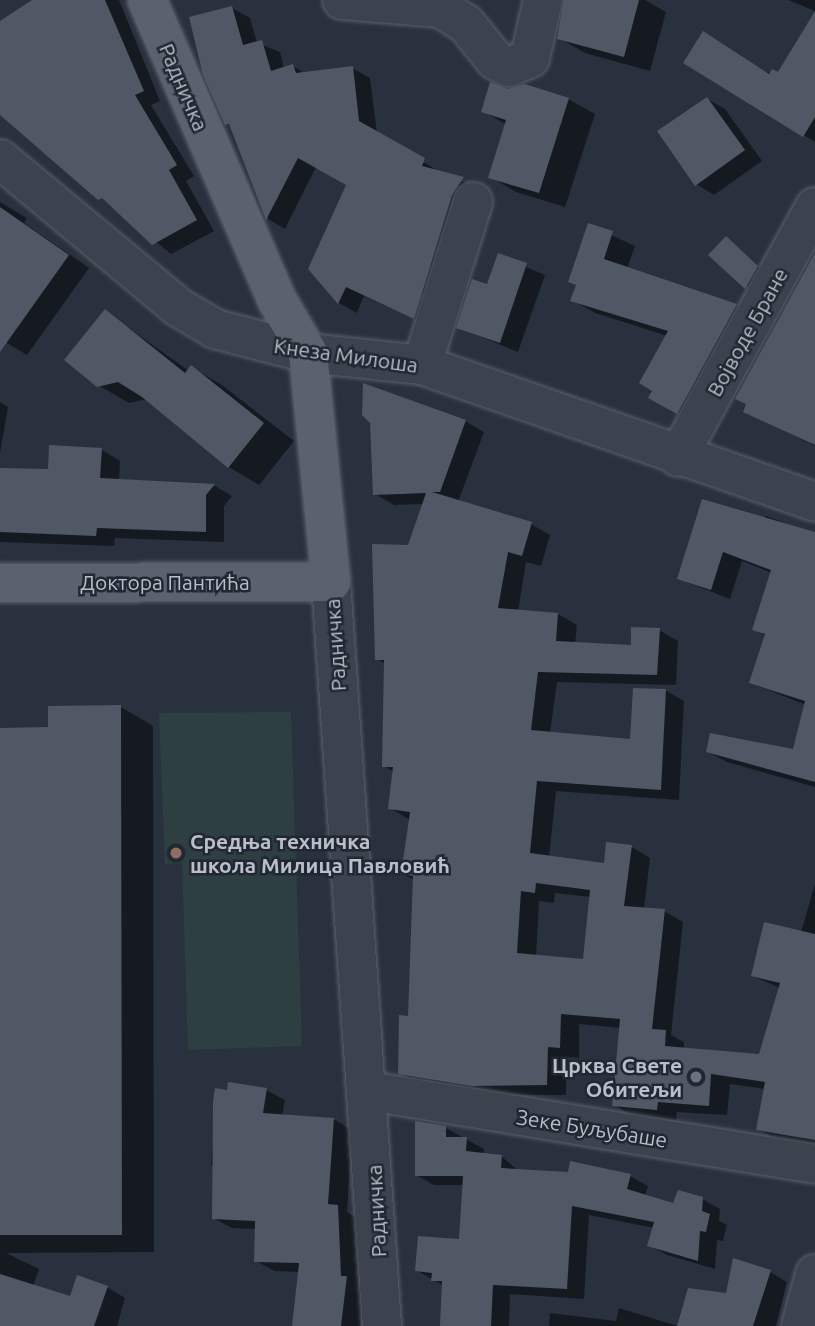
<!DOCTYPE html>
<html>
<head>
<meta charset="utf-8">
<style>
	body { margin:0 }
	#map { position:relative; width:815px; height:1326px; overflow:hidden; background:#29313e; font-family:Ubuntu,sans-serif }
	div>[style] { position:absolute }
	.green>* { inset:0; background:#2e3f41 }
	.shadow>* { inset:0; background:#0007 }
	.building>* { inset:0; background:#505866 }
	.roads { filter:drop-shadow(0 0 2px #5a616b) drop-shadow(0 0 2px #5a616b) }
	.minor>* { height:38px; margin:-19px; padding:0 19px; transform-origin:19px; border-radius:19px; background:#3d434e }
	.major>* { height:38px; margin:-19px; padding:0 19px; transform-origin:19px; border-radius:19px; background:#5b626e }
	.dots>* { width:19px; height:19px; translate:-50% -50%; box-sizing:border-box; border:4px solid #212833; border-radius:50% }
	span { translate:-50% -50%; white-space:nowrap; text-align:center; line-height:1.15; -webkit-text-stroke:5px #212833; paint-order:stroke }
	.street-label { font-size:21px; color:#b9bec8 }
	.poi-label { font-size:21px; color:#b9bec8; font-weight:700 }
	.left { translate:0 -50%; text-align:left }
	.right { translate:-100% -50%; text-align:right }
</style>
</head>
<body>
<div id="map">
	<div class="green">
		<div style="clip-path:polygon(291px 712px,302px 1046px,188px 1050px,182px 863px,165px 864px,159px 713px)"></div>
	</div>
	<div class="shadow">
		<div style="clip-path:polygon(35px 0,119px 0,160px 101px,151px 105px,194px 176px,186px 181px,214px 231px,171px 254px,0 115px,0 23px)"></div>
		<div style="clip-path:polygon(565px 0,645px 0,666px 12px,650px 71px,585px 53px,559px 38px)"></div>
		<div style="clip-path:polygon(788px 0,815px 0,815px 11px)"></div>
		<div style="clip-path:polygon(232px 8px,250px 18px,257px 43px,280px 52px,284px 69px,293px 66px,306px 74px,352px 68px,370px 78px,377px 133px,441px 173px,481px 189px,432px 327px,364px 296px,357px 313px,339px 303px,310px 268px,348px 185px,316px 167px,285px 229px,268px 219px,232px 127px,227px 124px)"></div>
		<div style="clip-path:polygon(815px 14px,815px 142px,685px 62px,779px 74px)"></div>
		<div style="clip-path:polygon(508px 91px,568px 99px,595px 114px,565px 207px,516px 192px,490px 177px,507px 125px,483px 111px)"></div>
		<div style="clip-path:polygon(707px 99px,725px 109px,762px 161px,714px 195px,696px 184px)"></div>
		<div style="clip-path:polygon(0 202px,27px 218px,24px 223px,89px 268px,27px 355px,0 339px)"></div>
		<div style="clip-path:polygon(589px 225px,635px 246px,627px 269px,736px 306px,758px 319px,700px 425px,650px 397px,655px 390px,641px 382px,668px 336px,595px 313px,572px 300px,577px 285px,570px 281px)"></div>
		<div style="clip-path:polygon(726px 239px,766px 273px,755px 292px,711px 255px)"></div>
		<div style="clip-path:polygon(499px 255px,545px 275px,518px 352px,458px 327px,488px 286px)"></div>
		<div style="clip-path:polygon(815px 268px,815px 446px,745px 411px)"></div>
		<div style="clip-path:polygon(105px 311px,189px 371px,191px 367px,222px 385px,294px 441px,259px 485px,229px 467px,147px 399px,129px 403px,98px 385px)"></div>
		<div style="clip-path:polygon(0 402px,8px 407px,0 453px)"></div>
		<div style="clip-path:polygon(evenodd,465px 421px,484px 432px,458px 502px,531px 524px,550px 535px,541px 566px,526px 562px,518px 612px,558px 614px,577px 625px,575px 644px,633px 647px,659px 630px,678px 641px,676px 685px,557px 682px,550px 733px,632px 741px,665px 690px,684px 701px,679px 800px,556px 791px,549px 858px,605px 865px,632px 847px,650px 858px,644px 909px,664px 911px,683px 922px,671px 1035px,684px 1042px,684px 1050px,760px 1056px,780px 988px,753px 976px,801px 932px,815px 884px,815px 1147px,777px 1139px,758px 1129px,765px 1089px,730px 1084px,727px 1115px,677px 1112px,676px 1120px,633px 1116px,614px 1105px,621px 1028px,579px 1024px,579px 1058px,566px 1057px,566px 1095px,492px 1095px,419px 1084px,400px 1073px,410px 1018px,414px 880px,403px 874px,410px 820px,390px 808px,394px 772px,384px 766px,386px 664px,377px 659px,424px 504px,394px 505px,375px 494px,465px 421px,555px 893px,591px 897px,585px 961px,536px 957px,539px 901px,554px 903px,555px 893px)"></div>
		<div style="clip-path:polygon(102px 450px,120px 461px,119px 481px,215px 486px,232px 496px,224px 506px,224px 542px,115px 538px,114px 546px,0 542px,0 470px,49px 470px)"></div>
		<div style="clip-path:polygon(766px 516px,815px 534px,815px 787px,727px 762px,708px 752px,794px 751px,806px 705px,751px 683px,766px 636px,754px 629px,772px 573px,742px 561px,730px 599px,679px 579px)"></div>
		<div style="clip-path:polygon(121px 707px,153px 726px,154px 1252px,6px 1253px,39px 1269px,33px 1286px,71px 1299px,107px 1287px,125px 1298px,117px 1326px,0 1326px,0 729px,50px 729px)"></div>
		<div style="clip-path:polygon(217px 1090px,266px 1090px,285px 1100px,282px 1116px,333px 1119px,352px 1130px,347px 1212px,356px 1217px,359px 1285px,365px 1289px,360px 1326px,294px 1326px,300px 1272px,275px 1271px,256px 1261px,257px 1229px,232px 1228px,213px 1218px,216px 1168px,211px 1165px)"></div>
		<div style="clip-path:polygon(446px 1128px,484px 1149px,484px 1155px,502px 1157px,519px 1171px,630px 1176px,648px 1186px,645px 1196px,675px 1205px,702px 1199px,720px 1209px,719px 1221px,727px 1225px,723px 1241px,717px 1240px,715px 1269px,667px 1255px,649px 1245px,654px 1228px,589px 1215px,584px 1299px,510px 1294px,509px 1326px,442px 1326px,444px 1286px,416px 1270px,461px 1241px,465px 1185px,434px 1185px,416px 1175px)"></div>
		<div style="clip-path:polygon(770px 1272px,787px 1282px,776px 1326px,549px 1326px,550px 1313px,616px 1321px,619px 1308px,678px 1326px)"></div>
	</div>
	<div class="building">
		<div style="clip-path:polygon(32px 0,105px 0,144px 91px,135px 95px,177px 165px,169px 170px,197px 220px,152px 245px,102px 198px,98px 200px,0 115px,0 21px)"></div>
		<div style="clip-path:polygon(564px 0,639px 0,624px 57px,557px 39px)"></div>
		<div style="clip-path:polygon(232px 6px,243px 45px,262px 40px,271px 71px,293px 64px,296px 73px,353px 66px,359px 121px,425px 158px,422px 166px,464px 177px,452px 195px,414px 319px,346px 287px,338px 304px,308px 269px,346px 185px,298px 158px,266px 220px,229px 124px,225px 125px,203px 75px,189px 17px)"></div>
		<div style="clip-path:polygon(815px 11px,815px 117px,803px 137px,683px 63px,703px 31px,769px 74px,772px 69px,778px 72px)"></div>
		<div style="clip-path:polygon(490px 82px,508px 89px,525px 84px,569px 98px,539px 193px,488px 178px,506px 120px,481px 112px)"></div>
		<div style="clip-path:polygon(707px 97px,745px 150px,695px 186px,657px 131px)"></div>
		<div style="clip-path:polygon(0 207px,69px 255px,0 352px)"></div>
		<div style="clip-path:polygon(588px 223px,613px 231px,604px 259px,737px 304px,677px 414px,648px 398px,652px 391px,639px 383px,668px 331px,570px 301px,576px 285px,568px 282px)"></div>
		<div style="clip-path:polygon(726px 236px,758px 266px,745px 289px,708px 255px)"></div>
		<div style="clip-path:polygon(498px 253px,527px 263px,500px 343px,456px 328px,472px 279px,487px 284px)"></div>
		<div style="clip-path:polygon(815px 253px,815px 445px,743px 412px,746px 404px,735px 399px)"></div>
		<div style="clip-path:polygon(105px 309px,185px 373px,191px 365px,264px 423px,228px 468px,142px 397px,118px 382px,97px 387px,64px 360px)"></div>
		<div style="clip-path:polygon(evenodd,363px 383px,466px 420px,440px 492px,432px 492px,532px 522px,522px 556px,508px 552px,498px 608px,558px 613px,556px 641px,631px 645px,631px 627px,660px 628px,657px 675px,538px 672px,531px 730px,630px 739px,633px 688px,666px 689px,661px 790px,537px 781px,530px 853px,604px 863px,606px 842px,632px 845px,624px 906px,665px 909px,652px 1029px,666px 1030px,665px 1046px,759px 1054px,780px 983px,751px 976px,764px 922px,815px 934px,815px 1140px,756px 1130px,765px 1082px,711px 1074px,709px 1106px,658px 1102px,657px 1110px,612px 1106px,620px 1019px,561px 1014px,560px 1048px,548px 1047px,547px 1085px,472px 1086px,398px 1074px,399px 1015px,408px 1016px,413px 876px,401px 874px,410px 812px,388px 809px,393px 767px,382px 767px,384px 660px,375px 660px,372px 544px,408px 545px,426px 493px,373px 495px,370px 423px,362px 415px,363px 383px,536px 883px,590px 890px,583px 959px,517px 953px,521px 891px,535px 893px,536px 883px)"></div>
		<div style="clip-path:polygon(49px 445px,102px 448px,100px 478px,215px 484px,206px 495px,206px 532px,97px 528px,96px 536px,0 532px,0 468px,48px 469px)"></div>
		<div style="clip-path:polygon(702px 499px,815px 532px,815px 782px,706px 752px,710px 733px,793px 749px,805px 701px,749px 683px,765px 634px,752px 630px,771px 570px,723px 552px,711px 590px,677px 579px)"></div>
		<div style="clip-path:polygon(121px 705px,122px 1235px,0 1235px,0 728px,48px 727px,48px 706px)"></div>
		<div style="clip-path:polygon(228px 1082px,267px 1088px,263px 1113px,334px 1118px,328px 1204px,338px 1205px,341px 1276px,347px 1276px,341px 1326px,292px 1326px,299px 1263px,254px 1262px,255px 1221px,212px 1219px,213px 1102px,215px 1088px,227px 1090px)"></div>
		<div style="clip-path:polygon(415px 1121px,446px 1126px,446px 1137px,467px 1137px,466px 1151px,502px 1155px,501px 1168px,568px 1172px,570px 1161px,631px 1174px,627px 1189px,673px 1203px,678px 1190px,703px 1197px,702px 1211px,710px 1214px,706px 1232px,700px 1231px,698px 1261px,647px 1246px,654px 1222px,572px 1206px,567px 1289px,493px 1285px,491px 1326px,440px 1326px,442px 1281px,431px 1281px,432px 1273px,415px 1271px,418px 1236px,459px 1239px,463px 1176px,415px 1176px)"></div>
		<div style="clip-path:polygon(733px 1258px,771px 1270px,753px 1326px,677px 1326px,688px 1288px,726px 1293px)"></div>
		<div style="clip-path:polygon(0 1274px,70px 1296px,77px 1275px,108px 1286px,94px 1326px,0 1326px)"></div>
	</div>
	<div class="roads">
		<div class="minor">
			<div style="left:342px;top:0;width:99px;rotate:4.6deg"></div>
			<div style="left:441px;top:8px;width:30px;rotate:33deg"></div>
			<div style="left:466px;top:24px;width:46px;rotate:51.1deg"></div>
			<div style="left:495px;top:60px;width:16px;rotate:27deg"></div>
			<div style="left:509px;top:67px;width:23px;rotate:-23deg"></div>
			<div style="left:530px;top:58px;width:59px;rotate:-77.4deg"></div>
			<div style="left:0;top:159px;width:231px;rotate:39.7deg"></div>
			<div style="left:178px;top:307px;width:43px;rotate:30.7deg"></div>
			<div style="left:215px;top:329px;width:96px;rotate:14.5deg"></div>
			<div style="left:308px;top:353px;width:115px;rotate:6deg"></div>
			<div style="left:422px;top:365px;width:416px;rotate:19.2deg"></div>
			<div style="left:422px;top:365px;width:171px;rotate:-72.6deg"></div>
			<div style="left:678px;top:457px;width:285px;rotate:-61.3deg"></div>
			<div style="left:331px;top:582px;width:746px;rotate:86.08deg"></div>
			<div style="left:369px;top:1091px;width:452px;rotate:9.3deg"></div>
			<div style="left:801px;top:1326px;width:54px;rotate:-74.9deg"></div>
		</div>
		<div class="major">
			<div style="left:0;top:583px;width:331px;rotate:-0.2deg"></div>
			<div style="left:331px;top:582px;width:230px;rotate:-95.7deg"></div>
			<div style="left:308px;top:353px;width:61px;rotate:-120.3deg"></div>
			<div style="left:277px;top:300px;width:327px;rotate:-113.4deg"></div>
		</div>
	</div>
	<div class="dots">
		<div style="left:176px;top:853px;background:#8d6e63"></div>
		<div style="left:696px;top:1077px;background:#6b7280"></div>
	</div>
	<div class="street-label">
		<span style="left:184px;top:87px;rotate:67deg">Радничка</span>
		<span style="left:747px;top:332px;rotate:-61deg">Војводе Бране</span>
		<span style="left:346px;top:355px;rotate:8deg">Кнеза Милоша</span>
		<span style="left:165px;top:582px">Доктора Пантића</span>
		<span style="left:335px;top:645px;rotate:-94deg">Радничка</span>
		<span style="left:592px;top:1128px;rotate:9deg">Зеке Буљубаше</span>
		<span style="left:376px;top:1211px;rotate:-93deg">Радничка</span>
	</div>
	<div class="poi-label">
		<span class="left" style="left:190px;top:853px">Средња техничка<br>школа Милица Павловић</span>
		<span class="right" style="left:682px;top:1077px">Црква Свете<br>Обитељи</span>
	</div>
</div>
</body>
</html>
